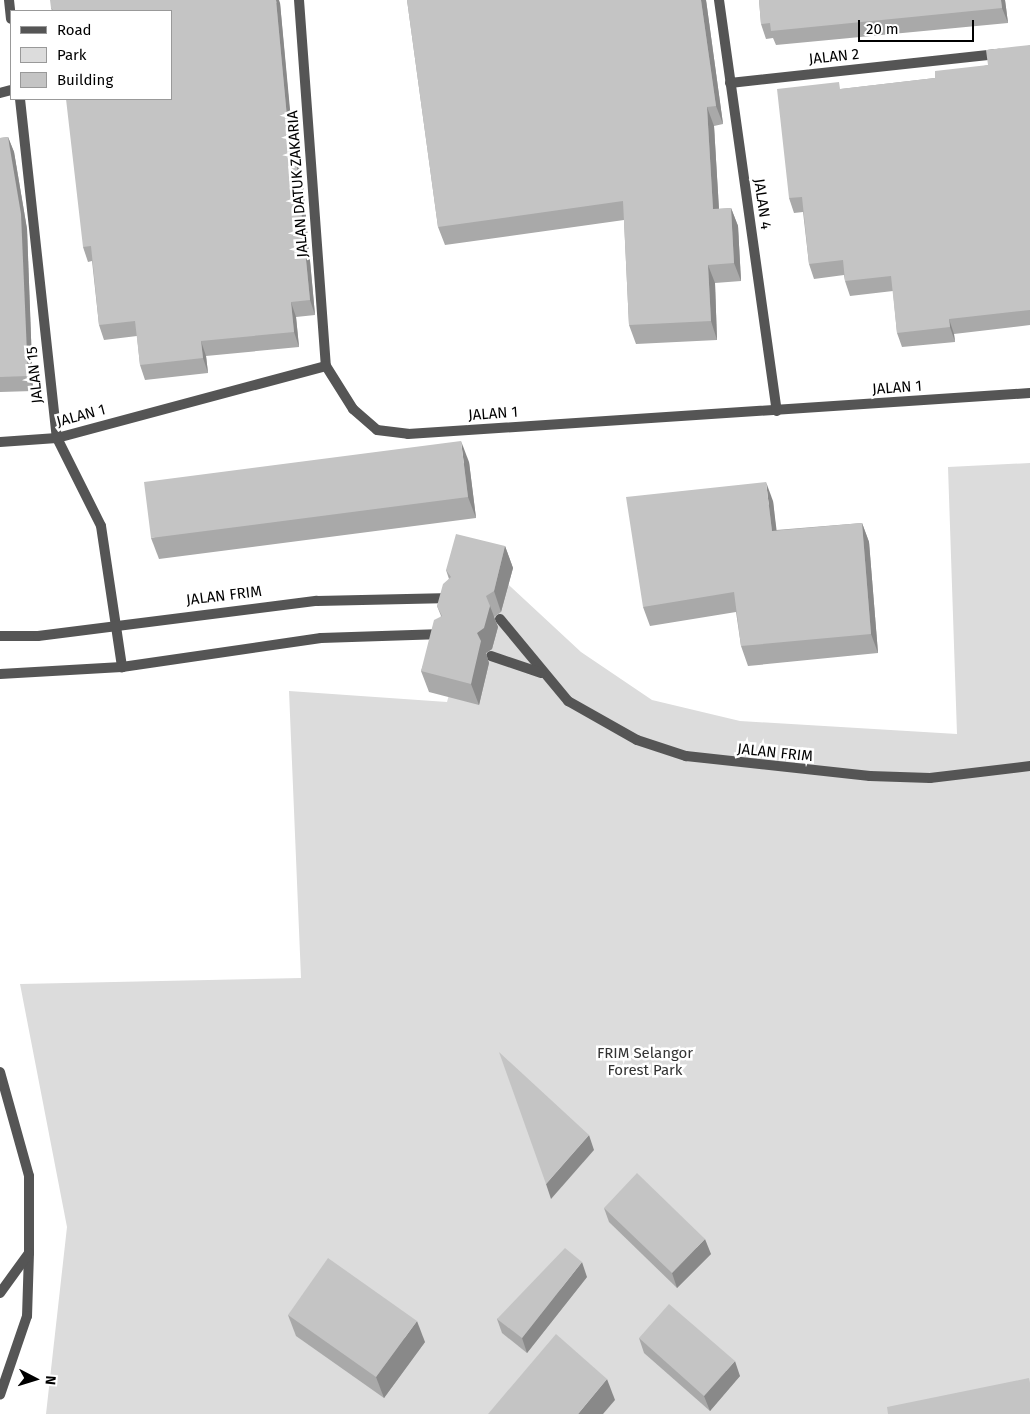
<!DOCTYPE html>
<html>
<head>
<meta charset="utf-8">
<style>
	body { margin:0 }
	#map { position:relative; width:1030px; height:1414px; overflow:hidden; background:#fff; font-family:"Fira Sans",sans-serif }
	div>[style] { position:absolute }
	.green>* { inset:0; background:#dcdcdc }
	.minor>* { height:10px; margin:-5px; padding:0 5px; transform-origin:5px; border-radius:5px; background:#555 }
	.tertiary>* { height:10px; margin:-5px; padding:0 5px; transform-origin:5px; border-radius:5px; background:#555 }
	.wall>* { inset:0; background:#a9a9a9 }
	.shaded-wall>* { inset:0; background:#898989 }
	.building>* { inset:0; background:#c4c4c4 }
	span { translate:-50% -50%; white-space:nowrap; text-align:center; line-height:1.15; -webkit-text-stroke:5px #fff; paint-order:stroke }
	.street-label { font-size:15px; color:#000 }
	.park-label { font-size:15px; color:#333 }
	.legend { position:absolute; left:10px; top:10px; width:162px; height:90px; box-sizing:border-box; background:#fff; border:1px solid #999; margin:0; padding:6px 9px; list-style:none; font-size:15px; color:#000 }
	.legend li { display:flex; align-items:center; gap:10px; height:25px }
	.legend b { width:25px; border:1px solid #999 }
	.north { position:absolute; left:10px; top:1354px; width:50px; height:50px; -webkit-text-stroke:4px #fff; paint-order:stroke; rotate:95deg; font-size:14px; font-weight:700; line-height:20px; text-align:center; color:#000 }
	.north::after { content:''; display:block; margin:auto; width:18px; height:22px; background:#000; clip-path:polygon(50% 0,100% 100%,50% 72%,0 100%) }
	.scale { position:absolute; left:858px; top:20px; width:116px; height:22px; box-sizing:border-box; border:2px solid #000; border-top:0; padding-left:6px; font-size:15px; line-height:18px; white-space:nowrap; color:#000; -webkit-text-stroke:4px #fff; paint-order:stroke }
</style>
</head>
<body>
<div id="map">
	<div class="green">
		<div style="clip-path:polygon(1030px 463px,1030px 1414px,46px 1414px,67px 1227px,20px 984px,301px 978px,289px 691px,447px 702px,485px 563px,581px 652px,652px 700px,740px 721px,957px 734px,948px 467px)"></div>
	</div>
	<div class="minor">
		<div style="left:9px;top:0;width:19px;rotate:84deg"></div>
		<div style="left:299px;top:0;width:367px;rotate:85.8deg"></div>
		<div style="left:326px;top:366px;width:51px;rotate:57.9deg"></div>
		<div style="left:353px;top:409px;width:32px;rotate:41deg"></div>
		<div style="left:377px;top:430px;width:31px;rotate:7deg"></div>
		<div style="left:408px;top:434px;width:623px;rotate:-3.77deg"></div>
		<div style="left:719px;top:0;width:415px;rotate:82deg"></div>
		<div style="left:730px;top:83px;width:271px;rotate:-6.2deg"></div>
		<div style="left:0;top:93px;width:11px;rotate:-15deg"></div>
		<div style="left:20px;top:99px;width:341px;rotate:83.8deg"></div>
		<div style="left:57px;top:438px;width:98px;rotate:63.4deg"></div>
		<div style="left:101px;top:526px;width:143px;rotate:81.5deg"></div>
		<div style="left:0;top:442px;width:57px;rotate:-4deg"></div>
		<div style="left:57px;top:438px;width:278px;rotate:-15deg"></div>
		<div style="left:500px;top:619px;width:107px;rotate:50.3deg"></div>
		<div style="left:568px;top:701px;width:79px;rotate:29.5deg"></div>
		<div style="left:637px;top:740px;width:52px;rotate:18.1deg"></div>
		<div style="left:686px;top:756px;width:185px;rotate:6.2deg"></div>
		<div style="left:870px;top:776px;width:60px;rotate:1.9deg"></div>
		<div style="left:930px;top:778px;width:101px;rotate:-6.8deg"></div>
		<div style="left:0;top:636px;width:38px"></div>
		<div style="left:38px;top:636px;width:281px;rotate:-7.2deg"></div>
		<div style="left:317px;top:601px;width:135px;rotate:-1.3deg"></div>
		<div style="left:491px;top:656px;width:53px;rotate:18.8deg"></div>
		<div style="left:0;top:674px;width:122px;rotate:-3.3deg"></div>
		<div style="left:122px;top:667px;width:201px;rotate:-8.3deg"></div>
		<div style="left:321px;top:638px;width:122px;rotate:-1.9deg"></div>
	</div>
	<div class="tertiary">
		<div style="left:0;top:1072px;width:108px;rotate:74.4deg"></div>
		<div style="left:29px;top:1176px;width:77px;rotate:90deg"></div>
		<div style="left:29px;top:1253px;width:63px;rotate:91.8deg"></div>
		<div style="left:27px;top:1316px;width:83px;rotate:108.9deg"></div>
		<div style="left:0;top:1293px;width:49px;rotate:-54.1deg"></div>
	</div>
	<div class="wall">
		<div style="clip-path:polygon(407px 0,706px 0,723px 124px,714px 126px,719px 209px,731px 208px,738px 226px,741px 281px,715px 283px,717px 340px,636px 344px,629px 325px,624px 220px,445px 245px,438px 227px)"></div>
		<div style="clip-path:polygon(759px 0,1005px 0,1008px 23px,776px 45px,773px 38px,766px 39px,761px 24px)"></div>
		<div style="clip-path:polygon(280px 3px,293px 148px,295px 148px,301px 163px,315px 315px,296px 317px,299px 347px,206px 356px,208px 373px,145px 380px,140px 365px,137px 336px,104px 340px,99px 325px,92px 261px,88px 262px,83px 247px,171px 11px,52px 11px,51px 8px)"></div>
		<div style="clip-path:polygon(1030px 45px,1030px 325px,954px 334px,955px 342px,902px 347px,897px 333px,893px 291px,850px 296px,845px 281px,844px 275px,814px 279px,809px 264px,803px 212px,794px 213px,789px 198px,841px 89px,935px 78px,988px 65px)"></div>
		<div style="clip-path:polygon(8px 137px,14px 152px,27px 229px,33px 391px,0 392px,0 138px)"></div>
		<div style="clip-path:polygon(469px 462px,476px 518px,159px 559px,151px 538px)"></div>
		<div style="clip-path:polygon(773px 501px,776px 530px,862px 523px,869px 542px,878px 653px,748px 666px,741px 646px,736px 612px,650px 626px,643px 607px)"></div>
		<div style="clip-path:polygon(505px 546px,513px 568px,501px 612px,494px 617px,498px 627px,492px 649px,486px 653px,489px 663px,479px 705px,429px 692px,421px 671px,441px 616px,437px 606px,449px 579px,446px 570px)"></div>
		<div style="clip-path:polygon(604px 1208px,711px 1254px,677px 1288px,609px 1222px)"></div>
		<div style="clip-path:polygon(587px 1277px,527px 1353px,502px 1333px,497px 1319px)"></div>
		<div style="clip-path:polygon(288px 1315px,425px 1342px,384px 1398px,296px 1336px)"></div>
		<div style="clip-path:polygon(639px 1338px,740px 1376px,710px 1411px,644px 1353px)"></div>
	</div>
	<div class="shaded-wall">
		<div style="clip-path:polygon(276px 0,279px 0,280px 3px,295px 163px,290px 149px)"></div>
		<div style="clip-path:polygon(701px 0,706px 0,723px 124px,716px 106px)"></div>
		<div style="clip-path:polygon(1001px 0,1005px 0,1008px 23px,1002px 8px)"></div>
		<div style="clip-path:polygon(707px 107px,714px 126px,720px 227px,713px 209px)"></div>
		<div style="clip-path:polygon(8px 137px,14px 152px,27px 229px,33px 391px,28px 376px)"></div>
		<div style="clip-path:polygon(295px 148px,301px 163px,315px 315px,310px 300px)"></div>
		<div style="clip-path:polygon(731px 208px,738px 226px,741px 281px,734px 263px)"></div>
		<div style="clip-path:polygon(708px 265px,715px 283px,717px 340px,711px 321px)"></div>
		<div style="clip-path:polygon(291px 302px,296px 317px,299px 347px,294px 332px)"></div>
		<div style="clip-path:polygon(949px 319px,954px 334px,955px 342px,950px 327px)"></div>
		<div style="clip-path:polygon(201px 341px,206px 356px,208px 373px,203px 358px)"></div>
		<div style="clip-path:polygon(461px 441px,469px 462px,476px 518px,468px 497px)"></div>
		<div style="clip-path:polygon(766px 482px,773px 501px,779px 550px,772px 531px)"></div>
		<div style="clip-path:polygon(862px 523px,869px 542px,878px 653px,871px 634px)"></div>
		<div style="clip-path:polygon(505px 546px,513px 568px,501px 612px,494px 591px)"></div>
		<div style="clip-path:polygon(490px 606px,498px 627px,492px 649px,486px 653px,489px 663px,479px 705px,471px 684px,477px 633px)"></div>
		<div style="clip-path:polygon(589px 1135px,594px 1150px,551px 1199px,546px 1184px)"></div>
		<div style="clip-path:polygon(705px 1239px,711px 1254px,677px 1288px,672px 1273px)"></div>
		<div style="clip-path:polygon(582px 1262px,587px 1277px,527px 1353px,522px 1338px)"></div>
		<div style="clip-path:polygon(417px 1321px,425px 1342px,384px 1398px,376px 1377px)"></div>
		<div style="clip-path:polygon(735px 1361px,740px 1376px,710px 1411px,704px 1396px)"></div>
		<div style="clip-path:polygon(607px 1379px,615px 1400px,603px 1414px,578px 1414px)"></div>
	</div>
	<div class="building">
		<div style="clip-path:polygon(50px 0,276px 0,290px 149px,295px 148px,310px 300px,291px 302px,294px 332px,201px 341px,203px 358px,140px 365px,135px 321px,99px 325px,91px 246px,83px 247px,66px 99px,171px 99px,171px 11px,54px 11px,51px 8px)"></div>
		<div style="clip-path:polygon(407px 0,701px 0,716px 106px,707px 107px,713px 209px,731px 208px,734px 263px,708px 265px,711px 321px,629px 325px,623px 201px,438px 227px)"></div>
		<div style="clip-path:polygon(759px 0,1001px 0,1002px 8px,771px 31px,770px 23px,761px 24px)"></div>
		<div style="clip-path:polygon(1030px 45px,1030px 310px,949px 319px,950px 327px,897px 333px,891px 276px,845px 281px,843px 260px,809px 264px,802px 197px,789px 198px,777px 89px,839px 82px,840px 89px,935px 78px,935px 71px,988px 65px,986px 50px)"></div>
		<div style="clip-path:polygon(8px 137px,21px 214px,28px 376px,0 377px,0 138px)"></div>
		<div style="clip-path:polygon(461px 441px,468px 497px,151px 538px,144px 482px)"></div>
		<div style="clip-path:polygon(766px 482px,772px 531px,862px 523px,871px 634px,741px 646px,734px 592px,643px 607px,626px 497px)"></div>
		<div style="clip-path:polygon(456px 534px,505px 546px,494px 591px,486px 596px,490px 606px,484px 628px,477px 633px,481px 641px,471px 684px,421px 671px,434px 620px,442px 616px,437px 606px,443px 584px,451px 577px,446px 570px)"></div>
		<div style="clip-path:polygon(499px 1052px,589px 1135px,546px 1184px)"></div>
		<div style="clip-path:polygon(637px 1173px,705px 1239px,672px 1273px,604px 1208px)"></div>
		<div style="clip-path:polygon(565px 1248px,582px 1262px,522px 1338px,497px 1319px)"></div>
		<div style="clip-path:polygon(328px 1258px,417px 1321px,376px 1377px,288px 1315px)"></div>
		<div style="clip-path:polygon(669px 1304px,735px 1361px,704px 1396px,639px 1338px)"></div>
		<div style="clip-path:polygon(556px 1334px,607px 1379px,578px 1414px,488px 1414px)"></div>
		<div style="clip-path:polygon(1029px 1378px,1030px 1383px,1030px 1414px,888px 1414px,887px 1407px)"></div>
	</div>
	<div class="street-label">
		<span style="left:834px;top:57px;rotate:-6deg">JALAN 2</span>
		<span style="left:298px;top:184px;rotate:-94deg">JALAN DATUK ZAKARIA</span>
		<span style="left:762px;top:204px;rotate:82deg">JALAN 4</span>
		<span style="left:35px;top:375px;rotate:-96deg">JALAN 15</span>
		<span style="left:897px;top:388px;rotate:-4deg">JALAN 1</span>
		<span style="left:493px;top:414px;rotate:-4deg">JALAN 1</span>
		<span style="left:81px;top:416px;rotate:-15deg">JALAN 1</span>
		<span style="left:224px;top:596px;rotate:-7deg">JALAN FRIM</span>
		<span style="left:775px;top:753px;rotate:6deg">JALAN FRIM</span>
	</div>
	<div class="park-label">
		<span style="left:645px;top:1062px">FRIM Selangor<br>Forest Park</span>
	</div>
	<ul class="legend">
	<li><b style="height:6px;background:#555"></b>Road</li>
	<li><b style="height:14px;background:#dcdcdc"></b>Park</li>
	<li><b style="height:14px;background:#c4c4c4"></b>Building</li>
	</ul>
	<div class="north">N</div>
	<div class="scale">20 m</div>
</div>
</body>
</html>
